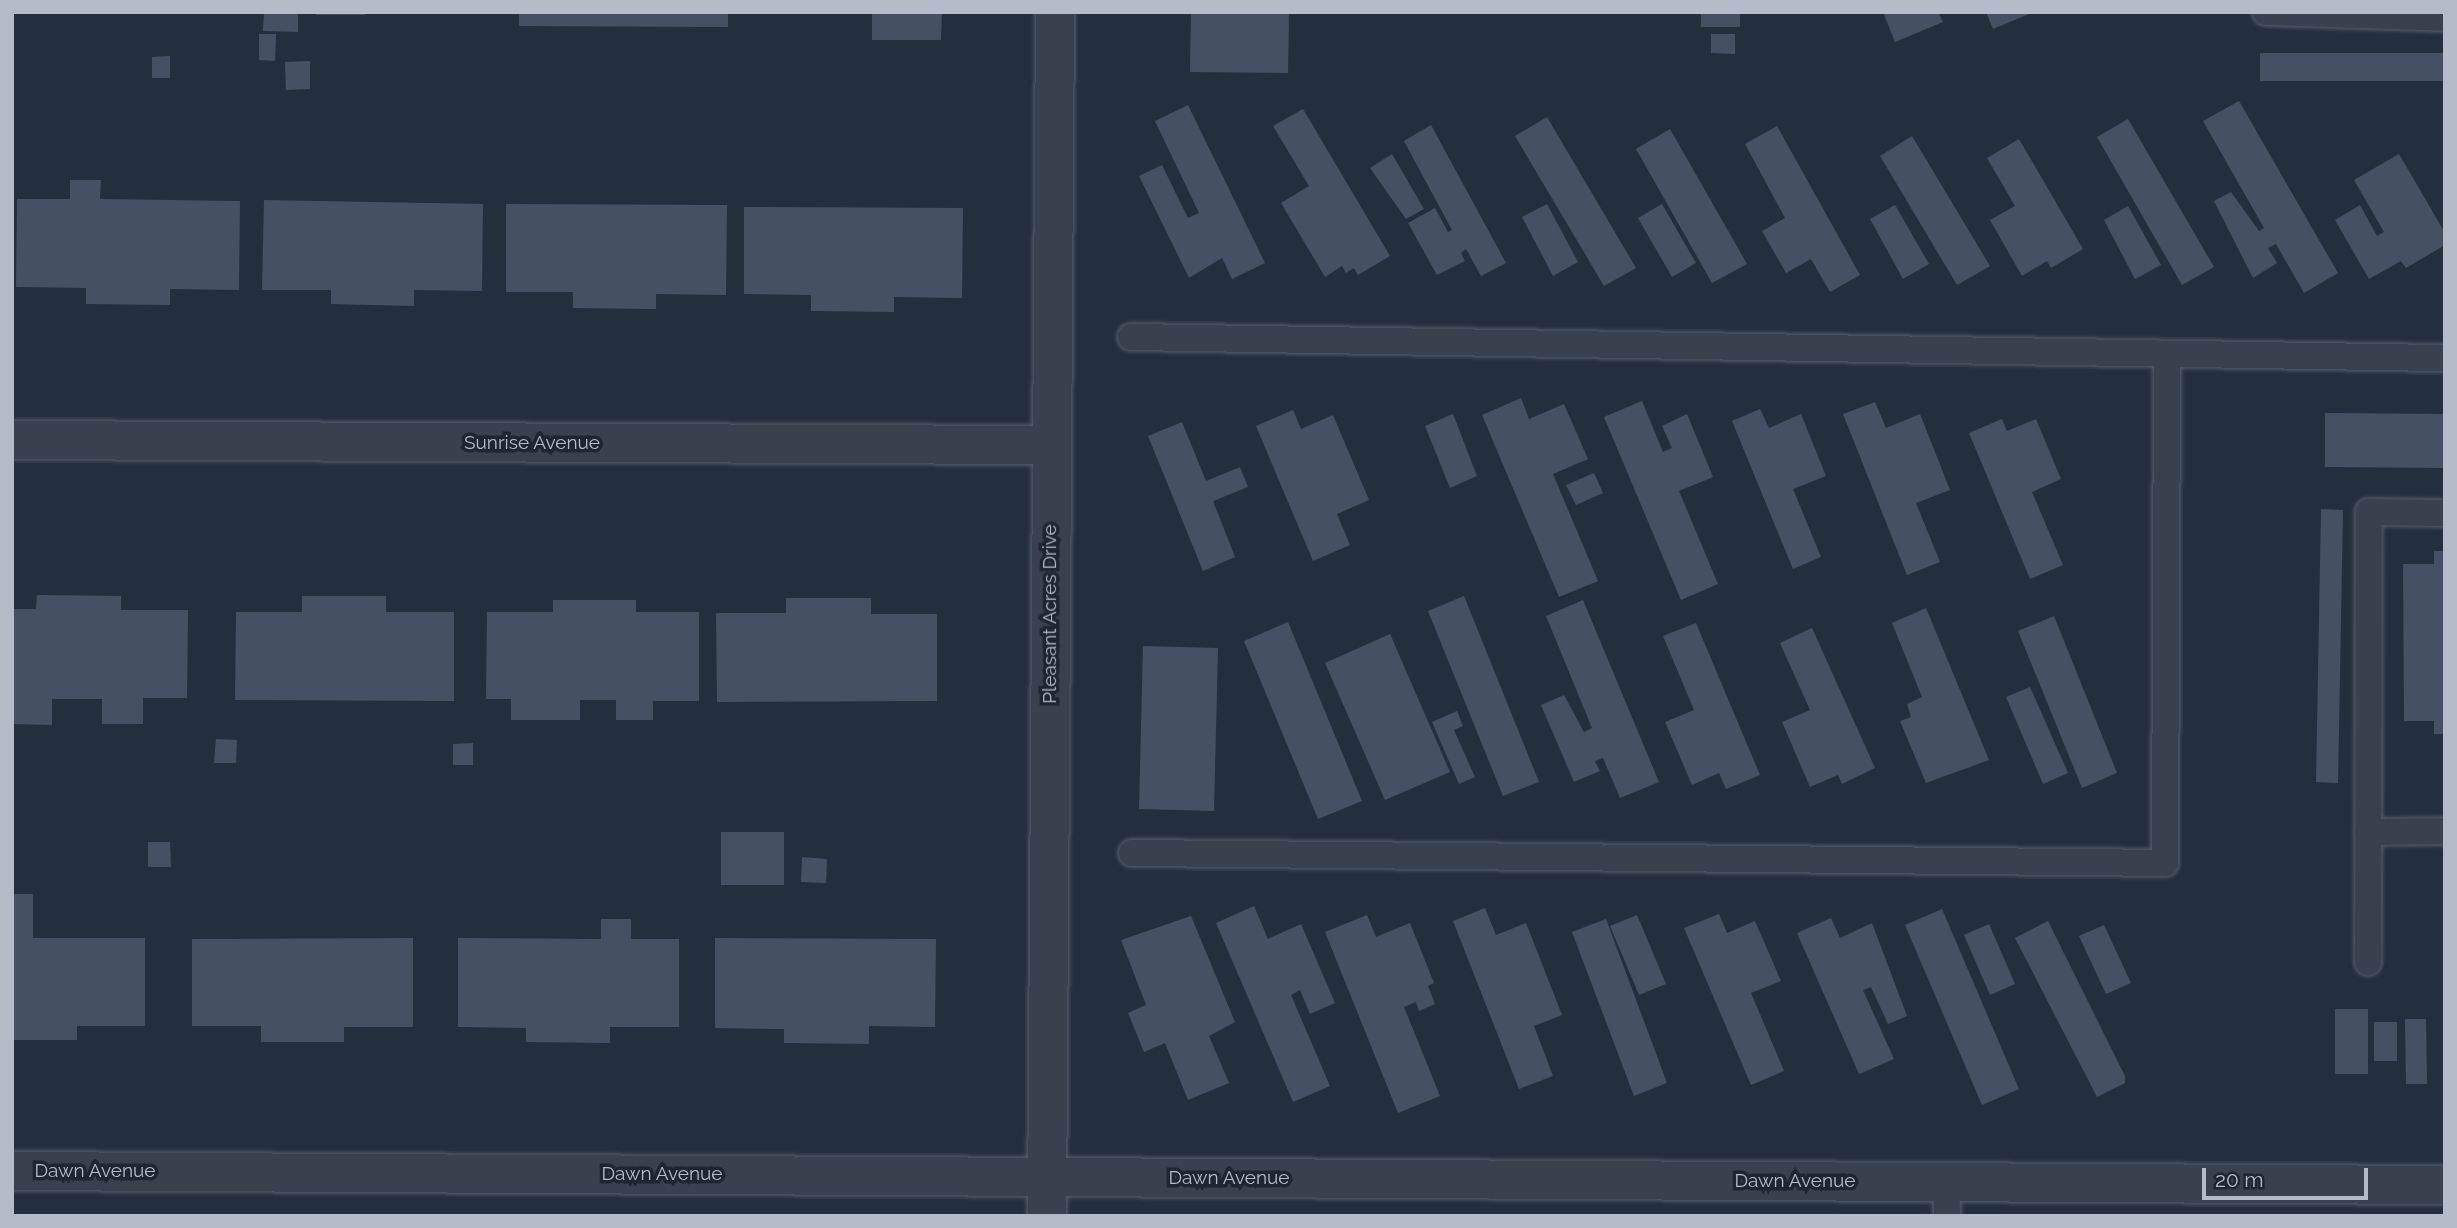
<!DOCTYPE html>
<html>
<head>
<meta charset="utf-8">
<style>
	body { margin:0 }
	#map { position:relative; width:2457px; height:1228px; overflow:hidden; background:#242f3e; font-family:Raleway,sans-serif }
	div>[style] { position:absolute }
	.building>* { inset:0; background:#455162 }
	.roads { filter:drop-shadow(0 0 2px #565f6c) drop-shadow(0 0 2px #565f6c) }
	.lane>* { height:26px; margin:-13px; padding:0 13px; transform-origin:13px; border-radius:13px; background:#38414e }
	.street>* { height:38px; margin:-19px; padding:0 19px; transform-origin:19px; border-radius:19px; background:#38414e }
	span { translate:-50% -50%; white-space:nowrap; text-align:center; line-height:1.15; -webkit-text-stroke:7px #1d2633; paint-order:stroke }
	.street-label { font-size:19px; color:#b4bcc9 }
	.frame { position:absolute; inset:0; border:14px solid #b4bcc9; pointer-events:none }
	.scale { position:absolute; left:2202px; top:1168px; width:166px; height:32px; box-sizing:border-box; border:4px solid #b4bcc9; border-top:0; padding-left:9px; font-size:21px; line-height:24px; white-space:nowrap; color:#b4bcc9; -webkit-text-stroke:5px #1d2633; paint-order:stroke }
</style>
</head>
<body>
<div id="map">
	<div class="building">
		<div style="clip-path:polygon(264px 12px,298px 12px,298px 32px,263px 31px)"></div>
		<div style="clip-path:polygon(316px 12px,365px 12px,365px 15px,316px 15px)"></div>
		<div style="clip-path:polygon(519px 12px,728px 12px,728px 27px,519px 26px)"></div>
		<div style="clip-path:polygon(872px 12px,942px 12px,941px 40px,872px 40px)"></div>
		<div style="clip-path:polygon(1191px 12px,1289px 12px,1288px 73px,1190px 72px)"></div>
		<div style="clip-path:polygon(1701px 12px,1740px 12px,1740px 27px,1701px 27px)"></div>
		<div style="clip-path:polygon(1883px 12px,1938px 12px,1943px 22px,1895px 42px)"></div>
		<div style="clip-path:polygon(1986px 12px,2034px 12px,1993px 29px)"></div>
		<div style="clip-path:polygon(259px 34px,276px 34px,275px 61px,259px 60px)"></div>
		<div style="clip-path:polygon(1711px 34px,1735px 34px,1735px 54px,1711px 53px)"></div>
		<div style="clip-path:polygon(2260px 53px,2445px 53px,2445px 81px,2260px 81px)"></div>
		<div style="clip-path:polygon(170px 56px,170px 78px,152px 78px,152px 57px)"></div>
		<div style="clip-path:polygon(310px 61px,310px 89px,286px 90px,285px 62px)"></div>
		<div style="clip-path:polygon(2239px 101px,2338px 273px,2304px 293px,2276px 244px,2268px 248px,2277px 263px,2253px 278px,2214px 201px,2231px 192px,2259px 231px,2264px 228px,2203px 121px)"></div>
		<div style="clip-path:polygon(1188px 105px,1265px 263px,1232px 279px,1222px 258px,1189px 278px,1139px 176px,1162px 165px,1188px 218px,1199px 213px,1155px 121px)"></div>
		<div style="clip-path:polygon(1303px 109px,1390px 256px,1358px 275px,1354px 268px,1346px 273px,1342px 266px,1325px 277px,1281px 203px,1309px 186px,1273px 126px)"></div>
		<div style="clip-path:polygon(1547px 117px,1636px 268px,1604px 286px,1515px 136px)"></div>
		<div style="clip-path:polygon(2128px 119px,2214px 267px,2182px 285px,2097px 137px)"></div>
		<div style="clip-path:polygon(1431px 125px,1506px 263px,1481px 276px,1466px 249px,1461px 253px,1465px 261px,1437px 275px,1408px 223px,1435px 208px,1448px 232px,1452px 230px,1404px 141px)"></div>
		<div style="clip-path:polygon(1777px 126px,1860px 275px,1830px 292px,1811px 259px,1786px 273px,1762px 231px,1785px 218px,1745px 144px)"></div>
		<div style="clip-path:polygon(1670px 129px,1747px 264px,1712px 283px,1636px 149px)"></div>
		<div style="clip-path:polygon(1912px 136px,1990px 266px,1957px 285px,1880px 156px)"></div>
		<div style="clip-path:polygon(2019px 139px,2083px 249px,2051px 268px,2047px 261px,2022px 276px,1990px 220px,2015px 206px,1987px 158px)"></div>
		<div style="clip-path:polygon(1392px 154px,1424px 209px,1406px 219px,1370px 168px)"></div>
		<div style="clip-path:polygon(2399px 154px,2445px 233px,2445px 245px,2406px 268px,2401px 261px,2369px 279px,2335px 220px,2360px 205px,2377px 236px,2384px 232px,2354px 180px)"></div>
		<div style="clip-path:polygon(70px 180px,101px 180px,100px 199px,240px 201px,239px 290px,170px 289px,170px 305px,86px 304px,86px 288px,16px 287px,17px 199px,70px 199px)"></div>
		<div style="clip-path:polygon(264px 200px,483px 204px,482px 291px,414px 290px,414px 306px,331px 304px,331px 290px,262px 290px)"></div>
		<div style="clip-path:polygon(506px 204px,727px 205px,726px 295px,656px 294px,656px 309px,573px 308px,573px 292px,506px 292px)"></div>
		<div style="clip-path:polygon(1547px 204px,1578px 262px,1553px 276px,1522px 217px)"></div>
		<div style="clip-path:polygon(1662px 204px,1696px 263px,1672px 277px,1638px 218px)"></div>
		<div style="clip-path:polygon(1895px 205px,1929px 264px,1903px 279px,1870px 219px)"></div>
		<div style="clip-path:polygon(2128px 206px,2161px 265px,2135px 279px,2104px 220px)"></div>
		<div style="clip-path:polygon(744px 207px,963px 208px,962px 298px,894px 297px,894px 312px,811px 311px,811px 295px,744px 294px)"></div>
		<div style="clip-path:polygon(1521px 398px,1529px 419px,1564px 404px,1588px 459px,1553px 474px,1598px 581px,1559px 597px,1482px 415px)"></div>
		<div style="clip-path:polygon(1642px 401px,1663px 452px,1672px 448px,1662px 426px,1687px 414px,1713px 477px,1679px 491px,1718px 584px,1681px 600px,1604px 417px)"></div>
		<div style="clip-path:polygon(1875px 402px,1886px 428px,1920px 414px,1950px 490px,1916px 503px,1940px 562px,1907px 575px,1843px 414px)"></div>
		<div style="clip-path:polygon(1760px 409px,1769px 428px,1801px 414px,1826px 476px,1793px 489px,1821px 557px,1793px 569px,1732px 421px)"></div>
		<div style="clip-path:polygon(1293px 410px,1301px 429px,1333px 415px,1369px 500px,1337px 514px,1350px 545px,1313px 561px,1256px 426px)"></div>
		<div style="clip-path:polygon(2325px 413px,2445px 414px,2445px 468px,2325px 467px)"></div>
		<div style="clip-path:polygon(1453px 414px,1477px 476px,1450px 488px,1425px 426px)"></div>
		<div style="clip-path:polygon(2002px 419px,2007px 431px,2036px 419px,2061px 479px,2032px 492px,2063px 565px,2030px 579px,1969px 433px)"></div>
		<div style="clip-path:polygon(1182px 422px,1206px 481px,1240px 467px,1248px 487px,1213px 501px,1235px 557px,1203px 571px,1148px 436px)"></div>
		<div style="clip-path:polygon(1594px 473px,1603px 493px,1576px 505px,1566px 485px)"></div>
		<div style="clip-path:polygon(2321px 509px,2343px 510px,2338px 783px,2316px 782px)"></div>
		<div style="clip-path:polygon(2434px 551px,2445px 551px,2445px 734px,2434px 734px,2434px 721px,2404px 721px,2403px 564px,2434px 564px)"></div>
		<div style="clip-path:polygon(37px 595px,121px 596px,121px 610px,188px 610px,187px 698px,143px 698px,143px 724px,102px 724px,102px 699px,52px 699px,52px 725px,12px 724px,12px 609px,36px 609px)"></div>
		<div style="clip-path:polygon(302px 596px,386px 596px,386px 612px,454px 612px,454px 701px,235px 700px,236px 612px,302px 612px)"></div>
		<div style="clip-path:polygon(1464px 596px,1539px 782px,1503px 796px,1428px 611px)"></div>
		<div style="clip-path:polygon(786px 598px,871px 598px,871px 614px,937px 614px,937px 701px,717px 702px,716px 613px,786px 613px)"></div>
		<div style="clip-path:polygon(553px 600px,636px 600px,636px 612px,699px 612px,699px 701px,653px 701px,653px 720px,616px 720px,616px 700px,580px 700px,580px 720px,511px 720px,511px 699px,486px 699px,487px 612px,553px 612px)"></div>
		<div style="clip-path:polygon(1583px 600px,1659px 782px,1620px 798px,1603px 758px,1595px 761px,1600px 771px,1574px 782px,1541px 705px,1564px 695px,1584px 732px,1592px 728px,1546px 616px)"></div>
		<div style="clip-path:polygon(1926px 608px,1989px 760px,1926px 783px,1900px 721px,1911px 717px,1907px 704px,1922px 697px,1892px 623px)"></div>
		<div style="clip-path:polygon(2054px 616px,2117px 773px,2082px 788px,2018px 631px)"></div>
		<div style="clip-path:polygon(1288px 622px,1362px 801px,1318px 819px,1244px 641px)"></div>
		<div style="clip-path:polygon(1696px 623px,1760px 775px,1726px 789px,1719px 773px,1692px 785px,1665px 722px,1694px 710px,1663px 636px)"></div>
		<div style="clip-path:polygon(1812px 628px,1875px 768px,1842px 784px,1838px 775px,1810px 787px,1782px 722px,1810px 710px,1780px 643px)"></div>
		<div style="clip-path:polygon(1390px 634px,1450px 772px,1385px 800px,1325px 663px)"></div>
		<div style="clip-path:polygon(1143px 646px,1218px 648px,1214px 811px,1139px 809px)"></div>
		<div style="clip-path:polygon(2030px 687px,2068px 773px,2043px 784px,2006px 697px)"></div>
		<div style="clip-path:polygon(1457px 711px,1463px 726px,1454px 730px,1475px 777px,1459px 784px,1432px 722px)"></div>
		<div style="clip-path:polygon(216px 739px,237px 740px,236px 763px,214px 763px)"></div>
		<div style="clip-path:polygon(473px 743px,473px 765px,453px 765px,453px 744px)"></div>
		<div style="clip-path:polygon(721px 832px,784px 832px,784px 885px,721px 885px)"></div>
		<div style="clip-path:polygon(148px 842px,170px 842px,171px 867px,148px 867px)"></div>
		<div style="clip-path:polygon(802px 857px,827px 859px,826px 883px,801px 882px)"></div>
		<div style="clip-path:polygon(12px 894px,33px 894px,33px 938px,145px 938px,145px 1026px,77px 1026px,77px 1040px,12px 1040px)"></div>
		<div style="clip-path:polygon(1254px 906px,1268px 939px,1301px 924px,1335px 1003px,1310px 1014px,1300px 990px,1291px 995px,1330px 1086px,1293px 1102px,1216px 923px)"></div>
		<div style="clip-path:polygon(1485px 908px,1496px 935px,1526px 923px,1562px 1015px,1534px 1026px,1553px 1076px,1519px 1089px,1453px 921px)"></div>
		<div style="clip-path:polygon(1942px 909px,2019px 1089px,1982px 1105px,1905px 925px)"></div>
		<div style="clip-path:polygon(1719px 914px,1727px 933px,1755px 921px,1781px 981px,1751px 993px,1784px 1071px,1751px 1085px,1684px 928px)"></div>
		<div style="clip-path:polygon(1367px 915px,1376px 937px,1410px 923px,1434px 983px,1428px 986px,1435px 1004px,1419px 1011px,1416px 1002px,1404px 1007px,1440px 1096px,1398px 1113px,1325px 932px)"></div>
		<div style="clip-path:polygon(1637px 915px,1666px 984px,1639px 995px,1610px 926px)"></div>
		<div style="clip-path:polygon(1191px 916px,1235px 1022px,1209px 1036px,1229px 1083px,1188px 1100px,1165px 1043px,1144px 1052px,1128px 1013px,1146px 1005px,1121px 940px)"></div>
		<div style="clip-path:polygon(1831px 918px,1840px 938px,1872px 923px,1907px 1016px,1888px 1024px,1871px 987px,1863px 990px,1894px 1059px,1859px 1074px,1797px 933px)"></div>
		<div style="clip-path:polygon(601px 919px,631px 919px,631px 939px,679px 939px,679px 1027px,610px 1027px,610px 1043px,526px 1042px,526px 1028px,458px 1027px,458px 938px,601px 939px)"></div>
		<div style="clip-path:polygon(1606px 919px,1667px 1083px,1634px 1096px,1572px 932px)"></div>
		<div style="clip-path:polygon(2048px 921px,2125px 1076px,2125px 1083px,2097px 1097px,2015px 938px)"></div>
		<div style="clip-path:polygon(1989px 924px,2015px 984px,1990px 995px,1964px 935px)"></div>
		<div style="clip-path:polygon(2104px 925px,2131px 983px,2106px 994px,2079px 936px)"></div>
		<div style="clip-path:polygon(413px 938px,413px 1027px,344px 1027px,344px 1042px,261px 1042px,261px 1026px,192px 1026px,192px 939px)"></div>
		<div style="clip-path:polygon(715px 938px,936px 939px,935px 1027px,869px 1026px,869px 1044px,784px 1043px,784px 1029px,715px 1028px)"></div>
		<div style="clip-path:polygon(2335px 1009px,2368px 1009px,2368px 1074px,2335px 1074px)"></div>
		<div style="clip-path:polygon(2405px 1019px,2426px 1019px,2427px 1084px,2406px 1084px)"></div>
		<div style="clip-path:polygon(2374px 1022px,2397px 1022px,2397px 1061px,2374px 1061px)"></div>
	</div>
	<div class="roads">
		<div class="lane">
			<div style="left:2266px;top:12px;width:179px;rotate:1.9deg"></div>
			<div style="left:1131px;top:337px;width:1314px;rotate:0.92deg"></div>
			<div style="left:2368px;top:832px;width:77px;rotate:-0.7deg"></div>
			<div style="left:1132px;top:853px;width:1033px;rotate:0.55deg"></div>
			<div style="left:2165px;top:863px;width:506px;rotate:-89.77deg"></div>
			<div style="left:2368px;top:962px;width:450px;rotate:-89.9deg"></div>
			<div style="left:2369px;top:512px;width:76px;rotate:0.8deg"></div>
			<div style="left:1946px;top:1182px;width:34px;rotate:88deg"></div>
		</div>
		<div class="street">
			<div style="left:12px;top:440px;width:1039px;rotate:0.28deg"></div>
			<div style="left:12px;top:1171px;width:2433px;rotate:0.33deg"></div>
			<div style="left:1047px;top:1216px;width:1204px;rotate:-89.62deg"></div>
		</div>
	</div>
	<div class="street-label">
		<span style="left:532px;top:443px">Sunrise Avenue</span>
		<span style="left:1050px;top:614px;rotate:-90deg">Pleasant Acres Drive</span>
		<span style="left:95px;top:1171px">Dawn Avenue</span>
		<span style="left:662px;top:1174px">Dawn Avenue</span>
		<span style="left:1229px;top:1178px">Dawn Avenue</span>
		<span style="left:1795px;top:1181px">Dawn Avenue</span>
	</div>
	<div class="frame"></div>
	<div class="scale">20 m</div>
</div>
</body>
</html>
